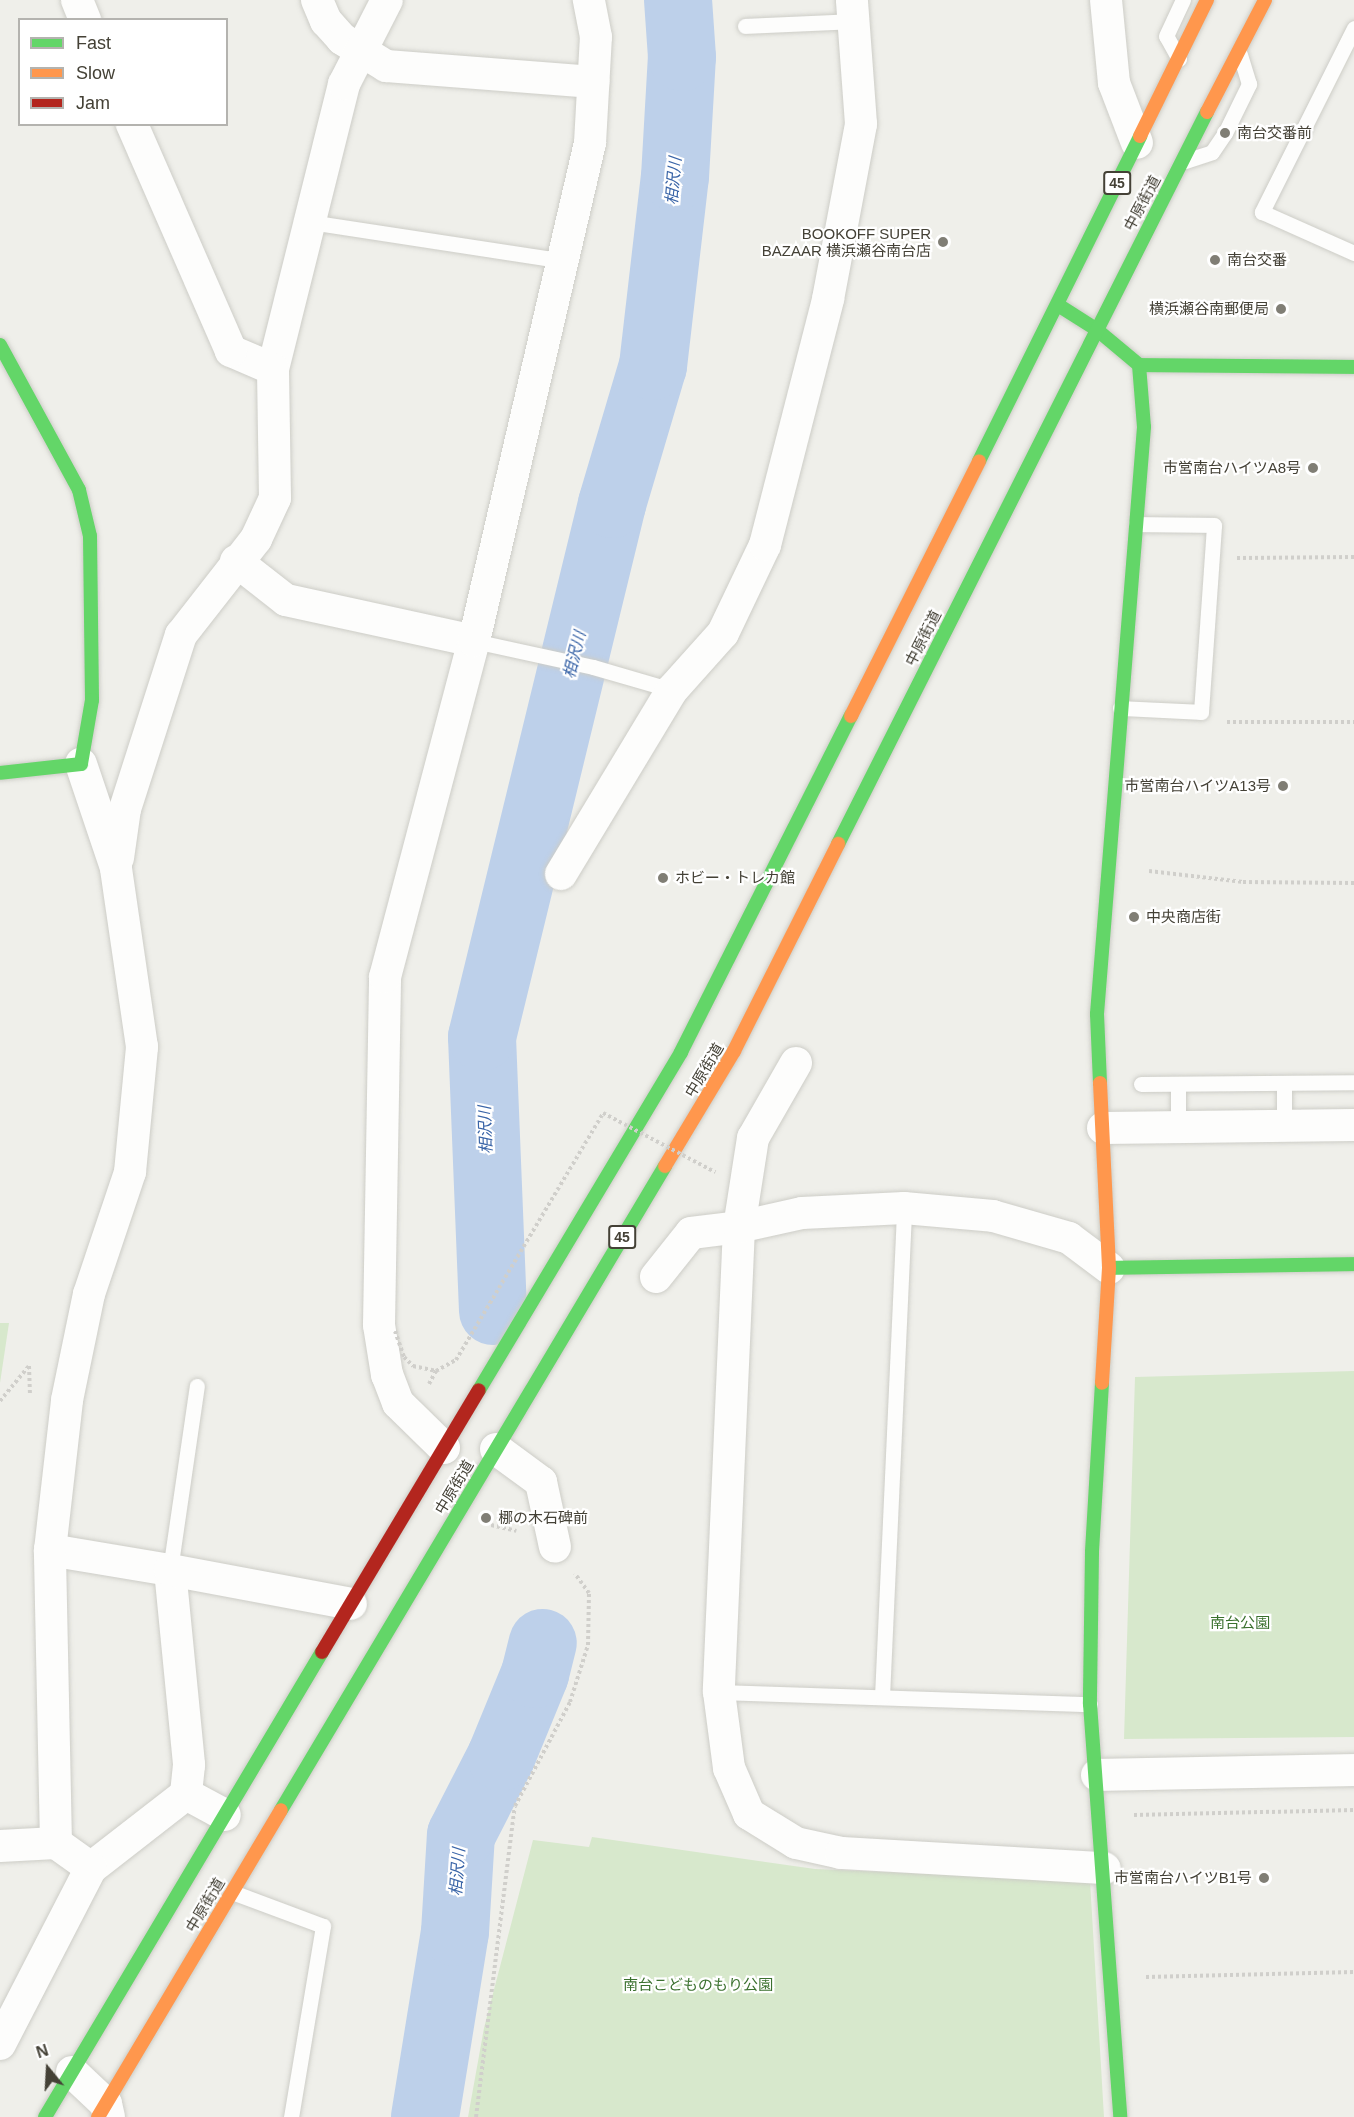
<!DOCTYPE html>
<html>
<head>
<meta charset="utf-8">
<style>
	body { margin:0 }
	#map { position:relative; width:1354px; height:2117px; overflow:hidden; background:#efefea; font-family:Arial,"Noto Sans JP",sans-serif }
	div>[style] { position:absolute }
	.green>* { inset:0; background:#d7e8cc }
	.river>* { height:68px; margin:-34px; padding:0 34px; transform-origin:34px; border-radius:34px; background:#bdd0ea }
	.path>* { height:4px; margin-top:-2px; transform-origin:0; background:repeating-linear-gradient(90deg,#d0cfcb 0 3px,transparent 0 6px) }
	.roads { filter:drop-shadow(0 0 2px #cdcdc7) drop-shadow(0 0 2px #cdcdc7) }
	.lane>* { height:15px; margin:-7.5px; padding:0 7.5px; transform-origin:7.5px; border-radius:7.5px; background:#fdfdfc }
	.street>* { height:32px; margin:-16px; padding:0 16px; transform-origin:16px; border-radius:16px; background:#fdfdfc }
	.fast>* { height:14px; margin:-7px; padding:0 7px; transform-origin:7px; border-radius:7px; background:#63d668 }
	.slow>* { height:14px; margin:-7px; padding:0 7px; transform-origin:7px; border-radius:7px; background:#ff974d }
	.jam>* { height:14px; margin:-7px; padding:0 7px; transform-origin:7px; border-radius:7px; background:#b3261e }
	.path-bridge>* { height:4px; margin-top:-2px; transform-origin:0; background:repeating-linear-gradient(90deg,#d0cfcb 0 3px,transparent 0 6px) }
	.dots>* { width:16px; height:16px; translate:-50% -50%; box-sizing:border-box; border:3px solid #fff; border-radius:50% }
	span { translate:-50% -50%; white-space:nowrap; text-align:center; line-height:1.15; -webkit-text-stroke:4.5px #fff; paint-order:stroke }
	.shield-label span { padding:2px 4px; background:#fff; border:2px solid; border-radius:4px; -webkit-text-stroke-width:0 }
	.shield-label { font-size:14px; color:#444136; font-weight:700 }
	.poi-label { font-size:15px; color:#444136 }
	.left { translate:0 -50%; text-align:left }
	.right { translate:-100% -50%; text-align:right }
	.street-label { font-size:15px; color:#444136 }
	.park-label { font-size:15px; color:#3b712f }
	.water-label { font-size:16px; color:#3964a7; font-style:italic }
	.legend { position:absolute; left:18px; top:18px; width:210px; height:108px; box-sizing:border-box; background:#fff; border:2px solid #b4b3af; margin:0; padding:8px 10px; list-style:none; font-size:18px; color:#444136 }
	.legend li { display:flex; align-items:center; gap:12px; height:30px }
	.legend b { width:30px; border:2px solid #b4b3af }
	.north { position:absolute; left:18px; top:2039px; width:60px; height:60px; -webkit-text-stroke:4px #fff; paint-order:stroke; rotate:342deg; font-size:16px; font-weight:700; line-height:24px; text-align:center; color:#444136 }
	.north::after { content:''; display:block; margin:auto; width:21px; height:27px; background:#444136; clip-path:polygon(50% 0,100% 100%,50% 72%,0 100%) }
</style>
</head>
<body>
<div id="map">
	<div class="green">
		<div style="clip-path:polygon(0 1323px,9px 1323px,0 1383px)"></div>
		<div style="clip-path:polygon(1354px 1371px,1354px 1737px,1124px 1739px,1135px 1377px)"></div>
		<div style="clip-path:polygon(592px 1837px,815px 1869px,1090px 1881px,1104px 2117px,468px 2117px,484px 2028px,533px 1840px,589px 1847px)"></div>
	</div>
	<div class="river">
		<div style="left:493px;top:1311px;width:274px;rotate:-92.3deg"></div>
		<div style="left:482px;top:1037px;width:549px;rotate:-76.29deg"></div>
		<div style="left:612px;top:504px;width:144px;rotate:-73.5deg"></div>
		<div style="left:653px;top:366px;width:190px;rotate:-83.4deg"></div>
		<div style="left:675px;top:177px;width:120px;rotate:-86.7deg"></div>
		<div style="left:682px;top:57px;width:57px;rotate:-94deg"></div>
		<div style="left:425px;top:2117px;width:187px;rotate:-80.8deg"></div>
		<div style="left:455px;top:1932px;width:97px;rotate:-86.5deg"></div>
		<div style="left:461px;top:1835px;width:88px;rotate:-62.9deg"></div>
		<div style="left:501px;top:1757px;width:90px;rotate:-67.7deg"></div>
		<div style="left:535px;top:1674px;width:32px;rotate:-76deg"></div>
	</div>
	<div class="path">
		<div style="left:1237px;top:558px;width:117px;rotate:-0.5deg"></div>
		<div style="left:1227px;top:722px;width:127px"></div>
		<div style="left:1149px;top:871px;width:95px;rotate:6.7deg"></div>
		<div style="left:1243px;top:882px;width:111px;rotate:0.5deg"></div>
		<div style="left:429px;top:1384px;width:15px;rotate:-62deg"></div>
		<div style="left:0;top:1401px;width:45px;rotate:-50.4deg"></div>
		<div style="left:29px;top:1366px;width:28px;rotate:88deg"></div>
		<div style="left:491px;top:1525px;width:26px;rotate:13deg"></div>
		<div style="left:1134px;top:1815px;width:220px;rotate:-1.3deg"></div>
		<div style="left:1146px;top:1977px;width:208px;rotate:-1.4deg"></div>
		<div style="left:476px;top:2117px;width:313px;rotate:-82.9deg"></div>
		<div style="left:515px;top:1806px;width:118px;rotate:-62.1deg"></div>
		<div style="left:570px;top:1702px;width:60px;rotate:-72.5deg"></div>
		<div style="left:588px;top:1645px;width:52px;rotate:-88.9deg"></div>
		<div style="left:589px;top:1593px;width:24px;rotate:-126deg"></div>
	</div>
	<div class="roads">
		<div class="lane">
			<div style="left:745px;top:26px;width:109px;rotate:-2.6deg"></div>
			<div style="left:1354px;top:28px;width:206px;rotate:116.6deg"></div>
			<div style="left:1262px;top:212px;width:101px;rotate:24deg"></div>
			<div style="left:1179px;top:59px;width:26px;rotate:-119deg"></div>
			<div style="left:1166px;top:36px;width:40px;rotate:-65deg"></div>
			<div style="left:1185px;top:161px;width:28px;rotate:-18deg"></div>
			<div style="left:1212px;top:152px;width:23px;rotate:-56deg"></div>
			<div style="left:1225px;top:133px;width:55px;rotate:-63.9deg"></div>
			<div style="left:1249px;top:84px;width:31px;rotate:-107deg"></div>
			<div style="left:310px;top:222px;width:257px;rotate:8.7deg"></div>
			<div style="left:474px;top:641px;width:122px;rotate:12.3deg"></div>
			<div style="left:593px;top:667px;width:82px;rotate:16.2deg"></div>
			<div style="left:1120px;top:708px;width:81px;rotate:2.8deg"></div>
			<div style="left:1201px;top:712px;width:187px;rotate:-86deg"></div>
			<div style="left:1214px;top:525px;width:78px;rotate:-179.3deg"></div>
			<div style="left:1141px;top:1084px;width:213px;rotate:-0.5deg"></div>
			<div style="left:1178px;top:1084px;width:43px;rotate:90deg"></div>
			<div style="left:1284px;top:1126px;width:43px;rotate:-90deg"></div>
			<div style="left:170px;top:1570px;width:186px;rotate:-81.7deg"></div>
			<div style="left:719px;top:1692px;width:371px;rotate:1.9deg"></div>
			<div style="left:882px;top:1697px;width:489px;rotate:-87.4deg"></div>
			<div style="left:232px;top:1892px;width:97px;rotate:20.5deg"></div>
			<div style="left:323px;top:1926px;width:194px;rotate:99.5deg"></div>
		</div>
		<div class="street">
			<div style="left:77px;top:0;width:22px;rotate:68deg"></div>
			<div style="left:317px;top:0;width:23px;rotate:67deg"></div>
			<div style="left:326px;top:21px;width:24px;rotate:48deg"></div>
			<div style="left:342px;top:39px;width:52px;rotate:31.5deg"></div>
			<div style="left:386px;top:66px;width:208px;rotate:4.4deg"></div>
			<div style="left:1106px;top:0;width:83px;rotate:84.5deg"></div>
			<div style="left:1114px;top:83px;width:64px;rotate:69deg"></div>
			<div style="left:273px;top:369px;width:294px;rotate:-76deg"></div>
			<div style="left:344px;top:84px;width:94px;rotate:-62.9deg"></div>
			<div style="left:236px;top:561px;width:63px;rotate:38deg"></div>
			<div style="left:286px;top:600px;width:192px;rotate:12.3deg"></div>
			<div style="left:118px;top:858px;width:49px;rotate:-81.9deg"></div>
			<div style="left:125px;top:809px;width:183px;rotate:-72.2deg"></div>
			<div style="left:181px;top:635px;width:122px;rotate:-52deg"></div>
			<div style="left:256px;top:539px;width:45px;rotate:-65.1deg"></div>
			<div style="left:275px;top:498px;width:129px;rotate:-90.9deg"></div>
			<div style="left:273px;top:369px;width:46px;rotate:-156.8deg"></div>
			<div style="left:231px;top:351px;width:248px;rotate:-113.6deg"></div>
			<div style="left:561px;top:874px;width:215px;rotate:-58.9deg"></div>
			<div style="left:672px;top:690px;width:76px;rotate:-48.2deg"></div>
			<div style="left:723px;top:633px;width:98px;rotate:-64.5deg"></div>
			<div style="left:765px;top:545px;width:254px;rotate:-75.6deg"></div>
			<div style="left:828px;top:299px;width:178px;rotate:-79.3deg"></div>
			<div style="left:861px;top:124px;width:124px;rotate:-94.2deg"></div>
			<div style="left:796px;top:1063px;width:86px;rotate:119.8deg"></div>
			<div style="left:753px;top:1138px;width:90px;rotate:98.9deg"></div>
			<div style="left:739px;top:1227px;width:465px;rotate:92.5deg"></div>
			<div style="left:719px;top:1692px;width:77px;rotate:82.5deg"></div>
			<div style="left:729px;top:1768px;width:50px;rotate:66.5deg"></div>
			<div style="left:749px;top:1814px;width:55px;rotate:31.7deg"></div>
			<div style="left:796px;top:1843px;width:46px;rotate:12.5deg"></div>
			<div style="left:841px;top:1853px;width:264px;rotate:3.3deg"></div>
			<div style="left:1103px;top:1128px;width:251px;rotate:-0.7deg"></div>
			<div style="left:656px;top:1277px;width:56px;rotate:-51.5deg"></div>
			<div style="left:691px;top:1233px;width:48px;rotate:-7.1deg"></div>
			<div style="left:739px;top:1227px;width:65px;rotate:-12.5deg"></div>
			<div style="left:802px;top:1213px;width:102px;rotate:-2.8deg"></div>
			<div style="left:904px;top:1208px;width:89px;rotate:5.1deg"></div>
			<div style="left:993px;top:1216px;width:79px;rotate:16.1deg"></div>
			<div style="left:1069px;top:1238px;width:50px;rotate:36.9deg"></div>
			<div style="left:444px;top:1448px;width:64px;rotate:-135.6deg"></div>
			<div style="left:398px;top:1403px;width:30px;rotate:-111deg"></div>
			<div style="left:387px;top:1375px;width:51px;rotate:-99.1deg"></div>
			<div style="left:379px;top:1325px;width:348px;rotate:-89deg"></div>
			<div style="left:385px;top:977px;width:348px;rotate:-75.2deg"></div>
			<div style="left:474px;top:641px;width:511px;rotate:-76.89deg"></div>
			<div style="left:590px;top:143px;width:106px;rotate:-86.8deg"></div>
			<div style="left:596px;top:37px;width:38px;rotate:-101deg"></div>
			<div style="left:496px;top:1449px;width:56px;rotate:36.3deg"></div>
			<div style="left:541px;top:1482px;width:66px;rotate:77.8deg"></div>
			<div style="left:50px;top:1550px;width:122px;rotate:9.5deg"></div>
			<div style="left:170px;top:1570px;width:196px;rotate:84.4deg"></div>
			<div style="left:189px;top:1765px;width:29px;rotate:96deg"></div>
			<div style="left:186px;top:1794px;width:44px;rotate:28.3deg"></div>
			<div style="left:170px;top:1570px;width:184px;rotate:10.6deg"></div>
			<div style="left:1097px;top:1775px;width:257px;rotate:-1.1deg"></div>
			<div style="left:0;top:1846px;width:56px;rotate:-3.1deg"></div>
			<div style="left:91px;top:1868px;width:120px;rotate:-37.9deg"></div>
			<div style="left:0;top:2044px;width:198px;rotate:-62.7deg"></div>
			<div style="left:91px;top:1868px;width:43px;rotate:-144.5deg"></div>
			<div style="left:56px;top:1843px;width:293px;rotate:-91.2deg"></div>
			<div style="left:50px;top:1550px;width:151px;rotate:-83.5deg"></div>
			<div style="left:67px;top:1400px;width:108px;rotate:-78.3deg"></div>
			<div style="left:89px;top:1294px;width:129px;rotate:-71.4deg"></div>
			<div style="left:130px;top:1172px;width:126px;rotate:-84.5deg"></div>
			<div style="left:142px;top:1047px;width:181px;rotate:-98.3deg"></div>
			<div style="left:116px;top:868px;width:110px;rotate:-108.6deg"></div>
			<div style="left:72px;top:2072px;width:47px;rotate:43.3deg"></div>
			<div style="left:106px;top:2104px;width:13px;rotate:77deg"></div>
		</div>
		<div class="fast">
			<div style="left:1058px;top:305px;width:45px;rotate:32.3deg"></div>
			<div style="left:1096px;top:329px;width:56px;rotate:39.9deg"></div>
			<div style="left:1139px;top:365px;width:62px;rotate:85.4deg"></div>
			<div style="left:1144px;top:427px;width:589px;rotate:94.58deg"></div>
			<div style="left:1097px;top:1014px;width:69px;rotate:87.5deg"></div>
			<div style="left:0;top:345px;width:165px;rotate:61.4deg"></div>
			<div style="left:79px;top:490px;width:47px;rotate:76.6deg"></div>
			<div style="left:90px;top:536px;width:164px;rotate:89.3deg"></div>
			<div style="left:92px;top:700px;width:65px;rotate:99.8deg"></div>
			<div style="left:81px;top:764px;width:81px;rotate:173.7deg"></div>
			<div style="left:1139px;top:365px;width:215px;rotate:0.5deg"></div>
			<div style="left:979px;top:461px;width:363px;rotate:-63.6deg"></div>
			<div style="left:838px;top:844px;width:820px;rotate:-63.25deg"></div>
			<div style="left:1109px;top:1268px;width:245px;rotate:-0.9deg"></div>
			<div style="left:1102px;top:1383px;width:169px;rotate:93.4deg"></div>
			<div style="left:1092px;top:1552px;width:152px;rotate:90.8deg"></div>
			<div style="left:1090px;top:1704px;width:414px;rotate:85.8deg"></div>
			<div style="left:479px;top:1390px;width:394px;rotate:-59.1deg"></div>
			<div style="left:681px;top:1052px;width:377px;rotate:-63.2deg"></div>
			<div style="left:281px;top:1810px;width:750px;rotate:-59.19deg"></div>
			<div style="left:45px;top:2117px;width:541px;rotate:-59.22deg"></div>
		</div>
		<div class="slow">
			<div style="left:1207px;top:112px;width:126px;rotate:-62.6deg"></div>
			<div style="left:1140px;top:136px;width:152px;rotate:-63.8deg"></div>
			<div style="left:851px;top:716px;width:285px;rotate:-63.3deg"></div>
			<div style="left:1100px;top:1083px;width:185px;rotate:87.2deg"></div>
			<div style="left:1109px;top:1268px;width:115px;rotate:93.5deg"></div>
			<div style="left:665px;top:1166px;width:134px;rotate:-59deg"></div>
			<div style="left:734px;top:1051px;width:232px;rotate:-63.3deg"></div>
			<div style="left:98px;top:2117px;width:357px;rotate:-59.2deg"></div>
		</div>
		<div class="jam">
			<div style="left:322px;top:1652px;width:305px;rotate:-59.1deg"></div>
		</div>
	</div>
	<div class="path-bridge">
		<div style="left:395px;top:1331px;width:28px;rotate:71deg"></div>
		<div style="left:404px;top:1357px;width:13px;rotate:45deg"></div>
		<div style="left:413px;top:1366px;width:24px;rotate:12deg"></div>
		<div style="left:436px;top:1371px;width:23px;rotate:-29deg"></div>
		<div style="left:456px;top:1360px;width:287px;rotate:-59.2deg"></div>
		<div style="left:603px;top:1113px;width:127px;rotate:27.8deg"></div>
	</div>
	<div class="dots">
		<div style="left:1225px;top:133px;background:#807e75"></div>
		<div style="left:943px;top:242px;background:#807e75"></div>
		<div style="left:1215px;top:260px;background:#807e75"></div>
		<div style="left:1281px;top:309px;background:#807e75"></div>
		<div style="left:1313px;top:468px;background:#807e75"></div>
		<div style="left:1283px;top:786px;background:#807e75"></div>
		<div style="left:663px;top:878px;background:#807e75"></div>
		<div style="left:1134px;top:917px;background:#807e75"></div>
		<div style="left:486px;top:1518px;background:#807e75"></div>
		<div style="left:1264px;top:1878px;background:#807e75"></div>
	</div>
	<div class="shield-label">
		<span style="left:1117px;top:183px">45</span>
		<span style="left:622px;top:1237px">45</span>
	</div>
	<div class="poi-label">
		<span class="left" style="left:1237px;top:133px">南台交番前</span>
		<span class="right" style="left:931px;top:242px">BOOKOFF SUPER<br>BAZAAR 横浜瀬谷南台店</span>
		<span class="left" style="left:1227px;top:260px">南台交番</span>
		<span class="right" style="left:1269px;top:309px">横浜瀬谷南郵便局</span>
		<span class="right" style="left:1301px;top:468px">市営南台ハイツA8号</span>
		<span class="right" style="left:1271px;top:786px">市営南台ハイツA13号</span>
		<span class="left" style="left:675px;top:878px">ホビー・トレカ館</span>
		<span class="left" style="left:1146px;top:917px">中央商店街</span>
		<span class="left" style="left:498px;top:1518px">梛の木石碑前</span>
		<span class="right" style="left:1252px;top:1878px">市営南台ハイツB1号</span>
	</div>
	<div class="street-label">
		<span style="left:1142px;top:203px;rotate:-62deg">中原街道</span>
		<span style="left:923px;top:638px;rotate:-63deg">中原街道</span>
		<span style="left:704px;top:1070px;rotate:-59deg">中原街道</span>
		<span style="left:454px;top:1487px;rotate:-59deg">中原街道</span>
		<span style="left:205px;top:1905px;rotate:-59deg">中原街道</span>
	</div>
	<div class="park-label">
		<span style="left:1240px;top:1623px">南台公園</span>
		<span style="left:698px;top:1985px">南台こどものもり公園</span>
	</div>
	<div class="water-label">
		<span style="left:674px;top:181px;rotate:-85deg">相沢川</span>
		<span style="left:575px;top:655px;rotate:-76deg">相沢川</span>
		<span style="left:486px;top:1130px;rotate:-92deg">相沢川</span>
		<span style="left:458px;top:1872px;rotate:-86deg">相沢川</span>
	</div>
	<ul class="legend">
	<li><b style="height:8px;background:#63d668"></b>Fast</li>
	<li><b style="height:8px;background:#ff974d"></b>Slow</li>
	<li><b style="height:8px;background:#b3261e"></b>Jam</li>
	</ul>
	<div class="north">N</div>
</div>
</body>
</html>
